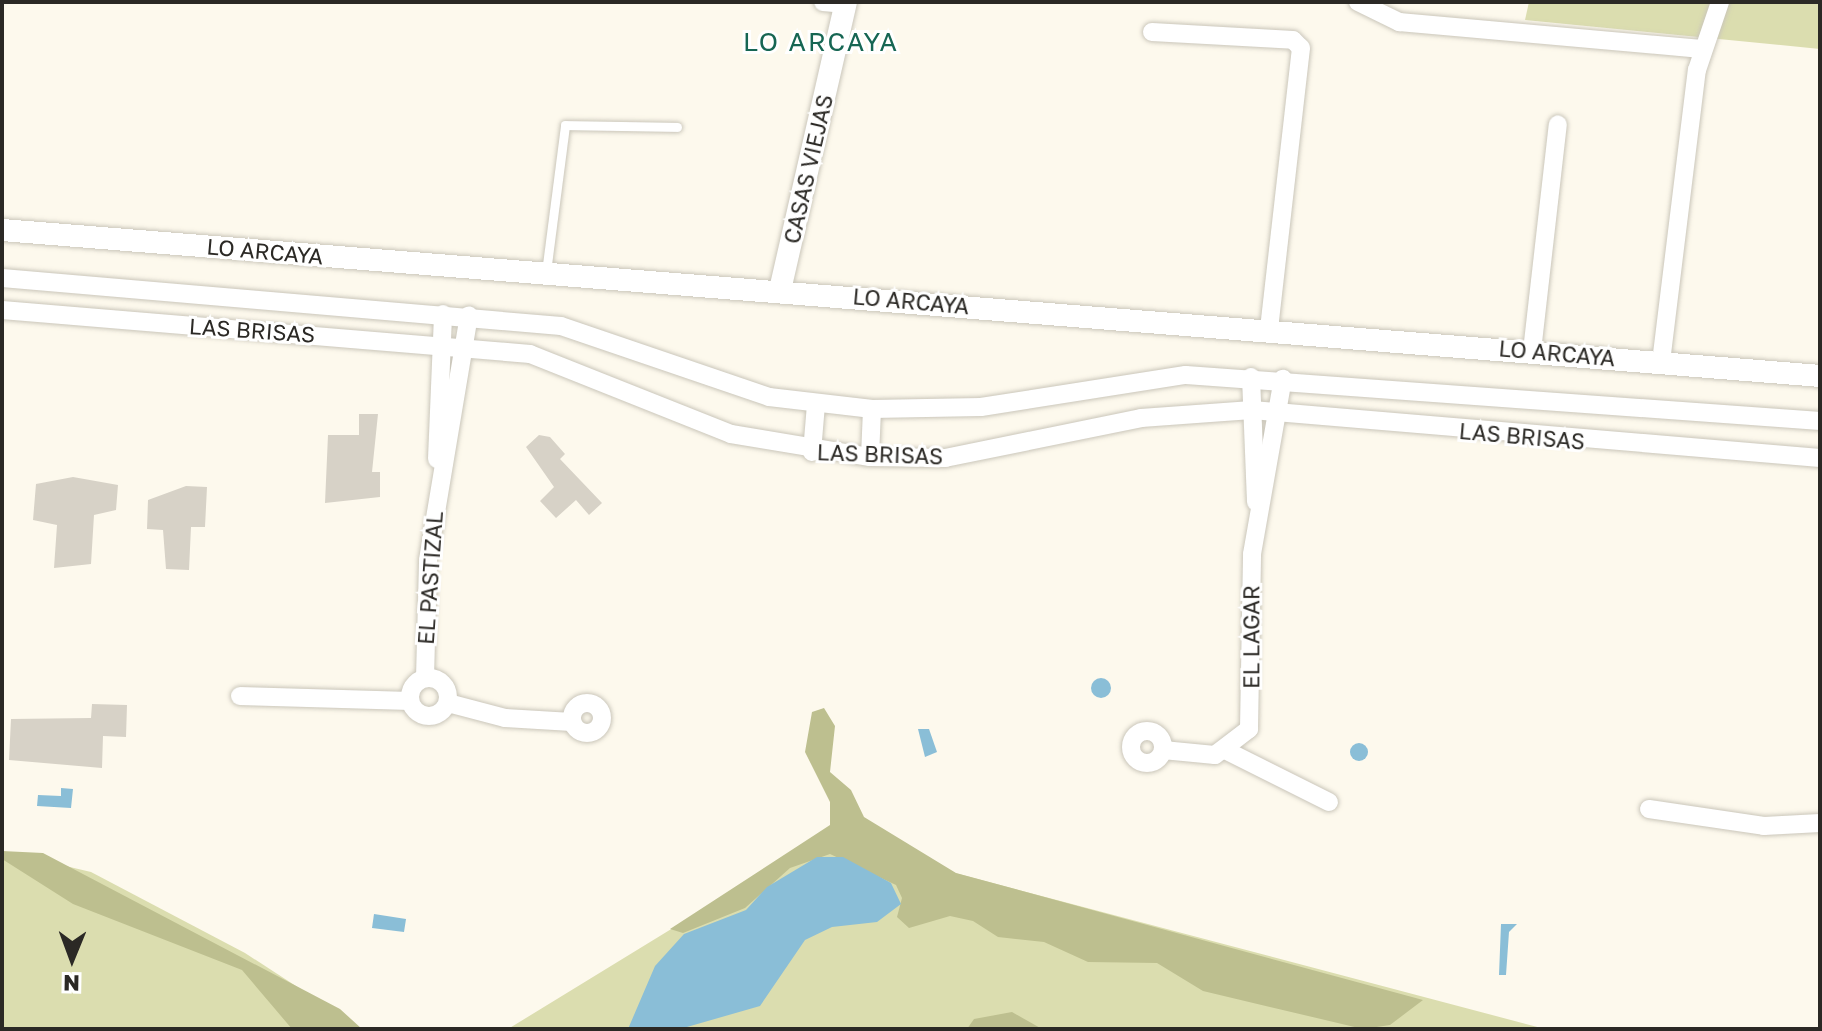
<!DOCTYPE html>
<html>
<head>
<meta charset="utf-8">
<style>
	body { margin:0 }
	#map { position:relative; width:1822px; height:1031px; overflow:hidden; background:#fdf9ed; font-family:"Golos Text",sans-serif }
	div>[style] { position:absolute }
	.green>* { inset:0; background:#dbddaf }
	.forest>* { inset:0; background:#bdbf8f }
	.water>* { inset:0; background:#8abed7 }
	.round { border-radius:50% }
	.building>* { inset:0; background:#d7d2c7 }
	.roads { filter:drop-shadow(0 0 2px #cac6ba) drop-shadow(0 0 2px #cac6ba) }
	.service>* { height:9px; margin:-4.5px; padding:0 4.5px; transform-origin:4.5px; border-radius:4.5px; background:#fff }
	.minor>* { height:18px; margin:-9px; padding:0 9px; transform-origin:9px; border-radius:9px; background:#fff }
	.minor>.ring { margin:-9px; padding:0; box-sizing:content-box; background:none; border:18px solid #fff; border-radius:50% }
	.tertiary>* { height:22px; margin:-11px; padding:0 11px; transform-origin:11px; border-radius:11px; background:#fff }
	span { translate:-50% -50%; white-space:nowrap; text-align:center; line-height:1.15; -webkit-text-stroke:6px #fff; paint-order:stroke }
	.street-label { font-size:22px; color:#2b2925 }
	.quarter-label { font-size:26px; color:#166653; letter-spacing:2px }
	.frame { position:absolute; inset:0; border:4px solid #2b2925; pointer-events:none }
	.north { position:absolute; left:32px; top:919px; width:80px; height:80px; -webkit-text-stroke:6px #fff; paint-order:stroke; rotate:181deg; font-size:22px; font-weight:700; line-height:32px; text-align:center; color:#2b2925 }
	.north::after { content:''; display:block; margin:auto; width:28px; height:36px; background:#2b2925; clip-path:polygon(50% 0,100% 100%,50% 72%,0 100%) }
</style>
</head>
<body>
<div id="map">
	<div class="green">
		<div style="clip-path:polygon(1529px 2px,1820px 2px,1820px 49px,1525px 20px)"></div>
		<div style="clip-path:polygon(838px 827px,955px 873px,1545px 1029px,508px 1029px)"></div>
		<div style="clip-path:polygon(2px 851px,91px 872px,245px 953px,362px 1029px,2px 1029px)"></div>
	</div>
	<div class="forest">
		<div style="clip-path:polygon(824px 708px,835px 726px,830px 772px,851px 790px,864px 817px,956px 873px,1423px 1000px,1390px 1025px,1363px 1029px,1203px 991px,1157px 963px,1088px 962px,1044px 942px,998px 937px,973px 921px,950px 916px,909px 928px,897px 917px,902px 898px,896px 885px,830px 854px,790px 868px,745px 908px,683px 933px,670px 929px,830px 825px,830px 802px,805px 752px,812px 712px)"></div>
		<div style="clip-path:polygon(2px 851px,43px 853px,340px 1009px,362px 1029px,292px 1029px,242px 970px,73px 904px,2px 859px)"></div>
		<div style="clip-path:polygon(1012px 1012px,1042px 1029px,967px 1029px,974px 1019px)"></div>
	</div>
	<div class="water">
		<div class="round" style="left:1091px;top:678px;width:20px;height:20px"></div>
		<div style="clip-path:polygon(918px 729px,929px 729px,937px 752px,925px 757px)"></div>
		<div class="round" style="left:1350px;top:743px;width:18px;height:18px"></div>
		<div style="clip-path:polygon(61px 788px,73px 789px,71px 808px,37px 806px,38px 795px,61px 796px)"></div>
		<div style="clip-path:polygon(817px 857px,843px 857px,891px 883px,901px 904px,877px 922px,832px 927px,805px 940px,760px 1006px,680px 1029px,628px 1029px,655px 966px,684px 934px,746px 910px,767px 887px)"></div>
		<div style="clip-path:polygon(374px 914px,406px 919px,404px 932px,372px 928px)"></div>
		<div style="clip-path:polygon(1501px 924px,1517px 924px,1509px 932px,1506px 975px,1499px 975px)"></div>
	</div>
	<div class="building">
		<div style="clip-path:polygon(359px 414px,378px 414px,372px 472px,380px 472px,380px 497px,325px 503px,328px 435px,359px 435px)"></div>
		<div style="clip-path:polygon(539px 435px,550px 437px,565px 454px,560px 459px,602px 503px,589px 515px,576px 500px,556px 518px,540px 501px,554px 487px,526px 447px)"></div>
		<div style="clip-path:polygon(73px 477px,118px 485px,116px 510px,94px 515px,91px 564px,54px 568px,57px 525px,33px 520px,36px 484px)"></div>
		<div style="clip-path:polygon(186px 486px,207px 487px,205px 527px,191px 527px,189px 570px,166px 569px,163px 530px,147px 529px,148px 500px)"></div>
		<div style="clip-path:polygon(92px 704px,127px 705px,126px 737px,103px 736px,102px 768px,9px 760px,11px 719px,91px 718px)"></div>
	</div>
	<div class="roads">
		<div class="service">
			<div style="left:546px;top:272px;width:148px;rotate:-82.6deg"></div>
			<div style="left:565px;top:125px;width:112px;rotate:1deg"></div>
		</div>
		<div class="minor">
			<div style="left:823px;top:2px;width:23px;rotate:5deg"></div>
			<div style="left:1358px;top:2px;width:46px;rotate:26deg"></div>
			<div style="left:1399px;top:22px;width:304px;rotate:5.1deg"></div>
			<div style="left:1152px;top:32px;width:141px;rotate:3.2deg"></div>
			<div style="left:1293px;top:40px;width:11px;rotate:45deg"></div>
			<div style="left:1301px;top:48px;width:284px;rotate:96.5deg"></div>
			<div style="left:2px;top:278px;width:561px;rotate:4.91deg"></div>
			<div style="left:561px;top:326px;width:220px;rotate:18.8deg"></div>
			<div style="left:769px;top:397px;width:104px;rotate:6.6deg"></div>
			<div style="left:872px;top:409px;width:109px;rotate:-1.1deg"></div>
			<div style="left:981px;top:407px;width:207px;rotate:-8.9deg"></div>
			<div style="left:1186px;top:375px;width:636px;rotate:4.15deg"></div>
			<div style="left:2px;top:310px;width:530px;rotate:4.76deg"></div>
			<div style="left:530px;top:354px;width:216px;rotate:21.7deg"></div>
			<div style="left:731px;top:434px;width:141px;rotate:9.4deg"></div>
			<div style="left:870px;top:457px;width:75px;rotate:0.8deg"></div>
			<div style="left:945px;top:458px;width:200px;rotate:-11.5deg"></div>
			<div style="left:1141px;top:418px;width:111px;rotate:-4.1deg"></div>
			<div style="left:1252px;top:410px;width:570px;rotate:4.83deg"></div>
			<div style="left:1532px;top:351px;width:228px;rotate:-83.5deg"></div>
			<div style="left:1661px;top:362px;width:294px;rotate:-83deg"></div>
			<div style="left:1697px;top:70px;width:72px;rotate:-71.3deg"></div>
			<div style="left:1251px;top:377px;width:125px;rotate:87.7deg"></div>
			<div style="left:812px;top:452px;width:48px;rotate:-85.2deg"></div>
			<div style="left:870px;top:457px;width:48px;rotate:-87.6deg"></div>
			<div style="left:437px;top:459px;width:145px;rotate:-87.6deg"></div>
			<div class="ring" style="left:410px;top:678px;width:20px;height:20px"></div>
			<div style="left:425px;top:678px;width:118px;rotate:-88.5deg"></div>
			<div style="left:428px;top:560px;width:248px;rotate:-80.5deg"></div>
			<div style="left:240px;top:696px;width:170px;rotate:1.7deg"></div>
			<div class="ring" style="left:572px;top:703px;width:12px;height:12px"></div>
			<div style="left:448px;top:703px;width:59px;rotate:14.7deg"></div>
			<div style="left:505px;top:718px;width:67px;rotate:3.4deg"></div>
			<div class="ring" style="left:1131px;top:731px;width:14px;height:14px"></div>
			<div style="left:1163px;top:750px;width:52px;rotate:5.5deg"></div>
			<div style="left:1215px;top:755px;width:43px;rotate:-37.4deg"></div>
			<div style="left:1249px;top:729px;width:175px;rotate:-89deg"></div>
			<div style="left:1252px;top:554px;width:178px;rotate:-80deg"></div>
			<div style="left:1227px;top:751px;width:114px;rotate:26.6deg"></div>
			<div style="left:1649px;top:809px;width:116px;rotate:8.4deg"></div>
			<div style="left:1764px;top:826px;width:56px;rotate:-3.1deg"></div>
		</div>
		<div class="tertiary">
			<div style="left:2px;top:230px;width:1824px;rotate:4.59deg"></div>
			<div style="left:780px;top:290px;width:295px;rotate:-77.1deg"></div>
		</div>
	</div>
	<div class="street-label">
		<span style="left:808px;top:169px;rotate:-77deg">CASAS VIEJAS</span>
		<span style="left:265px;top:251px;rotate:5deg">LO ARCAYA</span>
		<span style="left:911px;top:301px;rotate:5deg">LO ARCAYA</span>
		<span style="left:252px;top:330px;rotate:4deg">LAS BRISAS</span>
		<span style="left:1557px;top:353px;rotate:5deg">LO ARCAYA</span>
		<span style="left:1522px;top:436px;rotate:5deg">LAS BRISAS</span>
		<span style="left:880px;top:454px;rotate:2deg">LAS BRISAS</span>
		<span style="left:430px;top:578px;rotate:-86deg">EL PASTIZAL</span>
		<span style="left:1251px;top:637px;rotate:-90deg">EL LAGAR</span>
	</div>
	<div class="quarter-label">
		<span style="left:821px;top:42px">LO ARCAYA</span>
	</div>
	<div class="frame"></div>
	<div class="north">N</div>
</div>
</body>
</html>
